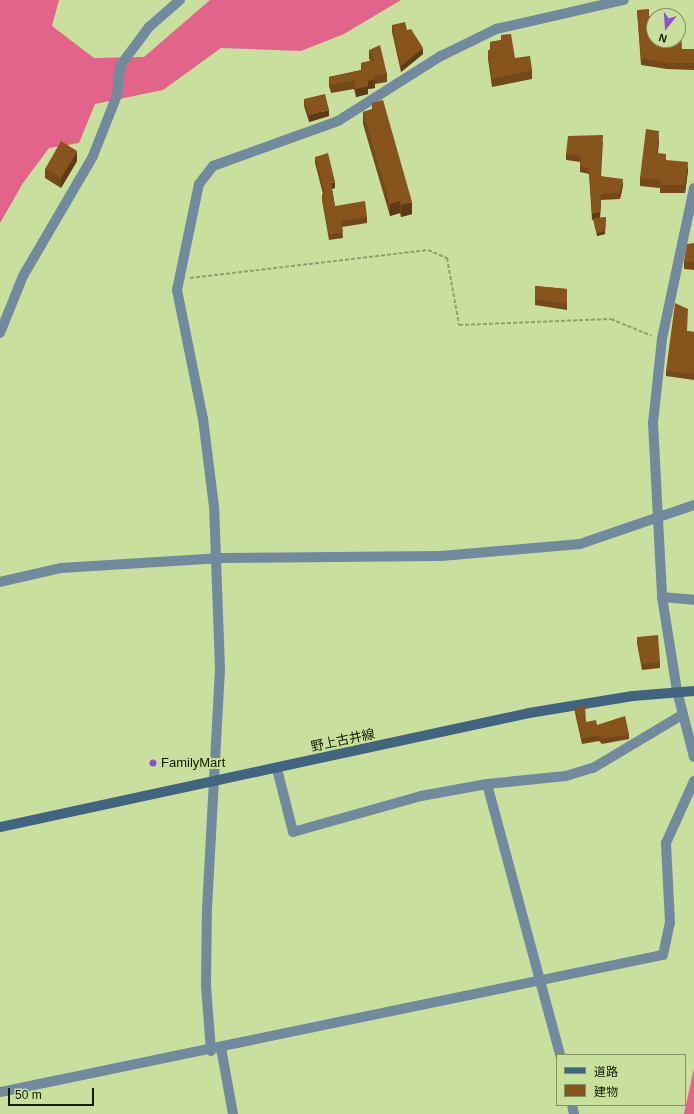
<!DOCTYPE html>
<html>
<head>
<meta charset="utf-8">
<style>
	body { margin:0 }
	#map { position:relative; width:694px; height:1114px; overflow:hidden; background:#c9df9d; font-family:Helvetica,"Noto Sans JP",sans-serif }
	div>[style] { position:absolute }
	.forest>* { inset:0; background:#e2648b }
	.path>* { height:2px; margin-top:-1px; transform-origin:0; background:repeating-linear-gradient(90deg,#8fa16c 0 4px,transparent 0 6px) }
	.minor>* { height:10px; margin:-5px; padding:0 5px; transform-origin:5px; border-radius:5px; background:#728a9d }
	.tertiary>* { height:10px; margin:-5px; padding:0 5px; transform-origin:5px; border-radius:5px; background:#728a9d }
	.secondary>* { height:10px; margin:-5px; padding:0 5px; transform-origin:5px; border-radius:5px; background:#416581 }
	.wall>* { inset:0; background:#744819 }
	.shaded-wall>* { inset:0; background:#5e3b14 }
	.building>* { inset:0; background:#87541d }
	.dots>* { width:11px; height:11px; translate:-50% -50%; box-sizing:border-box; border:2px solid #c9df9d; border-radius:50% }
	span { translate:-50% -50%; white-space:nowrap; text-align:center; line-height:1.15; -webkit-text-stroke:4px #c9df9d; paint-order:stroke }
	.street-label { font-size:13px; color:#141b03 }
	.poi-label { font-size:13px; color:#141b03 }
	.left { translate:0 -50%; text-align:left }
	.legend { position:absolute; left:556px; top:1054px; width:130px; height:52px; box-sizing:border-box; background:#c9df9d; border:1px solid #81915f; margin:0; padding:5px 7px; list-style:none; font-size:12px; color:#141b03 }
	.legend li { display:flex; align-items:center; gap:8px; height:20px }
	.legend b { width:20px; border:1px solid #81915f }
	.north { position:absolute; left:646px; top:8px; width:40px; height:40px; box-sizing:border-box; background:#c9df9d; border:1px solid #81915f; border-radius:50%; rotate:197deg; font-size:11px; font-weight:700; line-height:16px; text-align:center; color:#141b03 }
	.north::after { content:''; display:block; margin:auto; width:14px; height:18px; background:#8b52c9; clip-path:polygon(50% 0,100% 100%,50% 72%,0 100%) }
	.scale { position:absolute; left:8px; top:1088px; width:86px; height:18px; box-sizing:border-box; border:2px solid #141b03; border-top:0; padding-left:5px; font-size:12px; line-height:14px; white-space:nowrap; color:#141b03; -webkit-text-stroke:3px #c9df9d; paint-order:stroke }
</style>
</head>
<body>
<div id="map">
	<div class="forest">
		<div style="clip-path:polygon(0 0,59px 0,52px 26px,94px 58px,144px 57px,210px 0,401px 0,344px 34px,301px 51px,221px 48px,163px 90px,95px 104px,79px 143px,49px 148px,23px 183px,0 223px)"></div>
		<div style="clip-path:polygon(694px 1068px,694px 1114px,684px 1114px)"></div>
	</div>
	<div class="path">
		<div style="left:190px;top:278px;width:240px;rotate:-6.7deg"></div>
		<div style="left:428px;top:250px;width:21px;rotate:23deg"></div>
		<div style="left:447px;top:258px;width:68px;rotate:79.8deg"></div>
		<div style="left:459px;top:325px;width:152px;rotate:-2.3deg"></div>
		<div style="left:611px;top:319px;width:44px;rotate:22.5deg"></div>
	</div>
	<div class="minor">
		<div style="left:694px;top:188px;width:154px;rotate:102deg"></div>
		<div style="left:662px;top:339px;width:84px;rotate:96.1deg"></div>
		<div style="left:653px;top:423px;width:174px;rotate:87deg"></div>
		<div style="left:662px;top:597px;width:95px;rotate:80.9deg"></div>
		<div style="left:677px;top:691px;width:68px;rotate:75.6deg"></div>
		<div style="left:0;top:582px;width:63px;rotate:-12.9deg"></div>
		<div style="left:61px;top:568px;width:161px;rotate:-3.6deg"></div>
		<div style="left:222px;top:558px;width:219px;rotate:-0.5deg"></div>
		<div style="left:441px;top:556px;width:140px;rotate:-4.9deg"></div>
		<div style="left:580px;top:544px;width:120px;rotate:-18.9deg"></div>
		<div style="left:662px;top:597px;width:32px;rotate:5deg"></div>
		<div style="left:277px;top:769px;width:65px;rotate:75.7deg"></div>
		<div style="left:293px;top:832px;width:133px;rotate:-15.7deg"></div>
		<div style="left:421px;top:796px;width:67px;rotate:-10.3deg"></div>
		<div style="left:487px;top:784px;width:79px;rotate:-5.8deg"></div>
		<div style="left:566px;top:776px;width:28px;rotate:-17deg"></div>
		<div style="left:593px;top:768px;width:104px;rotate:-30.8deg"></div>
		<div style="left:487px;top:784px;width:281px;rotate:74.9deg"></div>
		<div style="left:221px;top:1048px;width:67px;rotate:79.7deg"></div>
		<div style="left:211px;top:1051px;width:65px;rotate:-94.4deg"></div>
		<div style="left:206px;top:986px;width:77px;rotate:-89.3deg"></div>
		<div style="left:207px;top:909px;width:241px;rotate:-86.9deg"></div>
		<div style="left:220px;top:668px;width:161px;rotate:-92.1deg"></div>
		<div style="left:214px;top:507px;width:89px;rotate:-97.1deg"></div>
		<div style="left:203px;top:419px;width:132px;rotate:-101.4deg"></div>
		<div style="left:177px;top:290px;width:108px;rotate:-78.3deg"></div>
		<div style="left:199px;top:184px;width:23px;rotate:-52deg"></div>
		<div style="left:213px;top:166px;width:133px;rotate:-19.8deg"></div>
		<div style="left:338px;top:121px;width:122px;rotate:-32.3deg"></div>
		<div style="left:441px;top:56px;width:61px;rotate:-26.1deg"></div>
		<div style="left:496px;top:29px;width:131px;rotate:-12.8deg"></div>
		<div style="left:0;top:1092px;width:677px;rotate:-11.68deg"></div>
		<div style="left:663px;top:955px;width:33px;rotate:-78deg"></div>
		<div style="left:670px;top:923px;width:80px;rotate:-92.9deg"></div>
		<div style="left:666px;top:843px;width:68px;rotate:-65.7deg"></div>
		<div style="left:572px;top:1105px;width:9px;rotate:77deg"></div>
	</div>
	<div class="tertiary">
		<div style="left:0;top:333px;width:61px;rotate:-68deg"></div>
		<div style="left:23px;top:276px;width:139px;rotate:-59.7deg"></div>
		<div style="left:93px;top:156px;width:66px;rotate:-68.5deg"></div>
		<div style="left:117px;top:95px;width:29px;rotate:-84deg"></div>
		<div style="left:120px;top:66px;width:49px;rotate:-53.4deg"></div>
		<div style="left:149px;top:27px;width:41px;rotate:-41.1deg"></div>
	</div>
	<div class="secondary">
		<div style="left:0;top:827px;width:541px;rotate:-12.16deg"></div>
		<div style="left:529px;top:713px;width:105px;rotate:-9.3deg"></div>
		<div style="left:633px;top:696px;width:61px;rotate:-4.7deg"></div>
	</div>
	<div class="wall">
		<div style="clip-path:polygon(637px 10px,649px 16px,682px 49px,694px 49px,694px 70px,667px 69px,641px 65px)"></div>
		<div style="clip-path:polygon(392px 25px,407px 30px,423px 54px,401px 72px,392px 32px)"></div>
		<div style="clip-path:polygon(501px 35px,515px 58px,532px 70px,532px 79px,492px 87px,488px 59px,488px 50px,490px 50px,490px 42px,501px 40px)"></div>
		<div style="clip-path:polygon(369px 50px,387px 74px,387px 82px,375px 84px,375px 88px,368px 89px,368px 94px,356px 97px,354px 89px,331px 93px,329px 86px,329px 77px,361px 70px,361px 63px,370px 61px,369px 58px)"></div>
		<div style="clip-path:polygon(304px 99px,329px 116px,309px 122px,304px 106px)"></div>
		<div style="clip-path:polygon(372px 103px,412px 214px,401px 217px,400px 213px,390px 216px,363px 124px,363px 112px,372px 109px)"></div>
		<div style="clip-path:polygon(659px 139px,658px 153px,666px 160px,688px 170px,685px 193px,660px 193px,660px 188px,640px 186px,640px 178px)"></div>
		<div style="clip-path:polygon(603px 141px,601px 176px,623px 185px,620px 199px,601px 200px,600px 218px,605px 234px,597px 236px,593px 219px,592px 220px,589px 174px,580px 172px,580px 162px,566px 160px,566px 154px)"></div>
		<div style="clip-path:polygon(315px 157px,335px 188px,332px 189px,335px 206px,367px 217px,367px 223px,342px 227px,343px 238px,329px 240px,322px 200px,322px 194px,323px 194px,315px 163px)"></div>
		<div style="clip-path:polygon(77px 161px,61px 188px,45px 178px,45px 169px)"></div>
		<div style="clip-path:polygon(694px 243px,694px 270px,684px 269px,684px 261px)"></div>
		<div style="clip-path:polygon(535px 286px,567px 289px,567px 310px,535px 305px)"></div>
		<div style="clip-path:polygon(687px 331px,694px 332px,694px 380px,666px 376px,666px 371px)"></div>
		<div style="clip-path:polygon(637px 637px,660px 662px,660px 668px,642px 670px,637px 643px)"></div>
		<div style="clip-path:polygon(575px 707px,586px 722px,629px 734px,629px 739px,602px 744px,599px 741px,582px 744px,575px 713px)"></div>
	</div>
	<div class="shaded-wall">
		<div style="clip-path:polygon(423px 48px,423px 54px,401px 72px,401px 66px)"></div>
		<div style="clip-path:polygon(375px 79px,375px 88px,368px 89px,368px 94px,356px 97px,356px 89px,368px 81px)"></div>
		<div style="clip-path:polygon(329px 110px,329px 116px,309px 122px,309px 115px)"></div>
		<div style="clip-path:polygon(659px 131px,659px 139px,657px 162px,657px 153px)"></div>
		<div style="clip-path:polygon(77px 151px,77px 161px,61px 188px,61px 178px)"></div>
		<div style="clip-path:polygon(688px 162px,688px 170px,685px 193px,685px 185px)"></div>
		<div style="clip-path:polygon(623px 179px,623px 185px,620px 199px,620px 193px)"></div>
		<div style="clip-path:polygon(335px 182px,335px 188px,331px 189px,331px 183px)"></div>
		<div style="clip-path:polygon(601px 194px,600px 218px,592px 220px,592px 214px)"></div>
		<div style="clip-path:polygon(400px 201px,400px 213px,390px 216px,390px 204px)"></div>
		<div style="clip-path:polygon(412px 202px,412px 214px,401px 217px,401px 205px)"></div>
		<div style="clip-path:polygon(606px 217px,605px 234px,597px 236px,597px 233px)"></div>
	</div>
	<div class="building">
		<div style="clip-path:polygon(649px 9px,649px 16px,654px 16px,654px 40px,678px 40px,678px 30px,681px 30px,682px 49px,694px 49px,694px 63px,667px 63px,641px 58px,637px 10px)"></div>
		<div style="clip-path:polygon(405px 22px,407px 30px,411px 29px,423px 48px,401px 66px,392px 25px)"></div>
		<div style="clip-path:polygon(511px 34px,515px 58px,530px 56px,532px 70px,492px 79px,488px 50px,492px 50px,490px 42px,502px 40px,501px 35px)"></div>
		<div style="clip-path:polygon(380px 45px,387px 74px,374px 76px,375px 79px,368px 81px,368px 86px,356px 89px,354px 80px,331px 85px,329px 77px,362px 70px,361px 63px,374px 60px,369px 50px)"></div>
		<div style="clip-path:polygon(325px 94px,329px 110px,309px 115px,304px 99px)"></div>
		<div style="clip-path:polygon(383px 100px,412px 202px,401px 205px,400px 201px,390px 204px,363px 112px,374px 109px,372px 103px)"></div>
		<div style="clip-path:polygon(646px 129px,659px 131px,657px 153px,666px 154px,666px 160px,688px 162px,685px 185px,660px 185px,661px 180px,640px 178px)"></div>
		<div style="clip-path:polygon(603px 135px,600px 176px,623px 179px,620px 193px,601px 194px,600px 212px,592px 214px,589px 168px,580px 166px,581px 156px,566px 154px,568px 136px)"></div>
		<div style="clip-path:polygon(61px 141px,77px 151px,61px 178px,45px 169px)"></div>
		<div style="clip-path:polygon(328px 153px,335px 182px,331px 183px,335px 206px,365px 201px,367px 217px,341px 221px,343px 232px,329px 234px,322px 194px,325px 193px,315px 157px)"></div>
		<div style="clip-path:polygon(606px 217px,605px 231px,597px 233px,593px 218px)"></div>
		<div style="clip-path:polygon(694px 243px,694px 262px,684px 261px,687px 244px)"></div>
		<div style="clip-path:polygon(535px 286px,567px 289px,567px 304px,535px 299px)"></div>
		<div style="clip-path:polygon(675px 303px,688px 309px,687px 331px,694px 332px,694px 374px,666px 371px)"></div>
		<div style="clip-path:polygon(658px 635px,660px 662px,642px 664px,637px 637px)"></div>
		<div style="clip-path:polygon(585px 706px,586px 722px,596px 720px,597px 725px,625px 716px,629px 734px,602px 739px,599px 735px,582px 738px,575px 707px)"></div>
	</div>
	<div class="dots">
		<div style="left:153px;top:763px;background:#8b52c9"></div>
	</div>
	<div class="street-label">
		<span style="left:343px;top:741px;rotate:-12deg">野上古井線</span>
	</div>
	<div class="poi-label">
		<span class="left" style="left:161px;top:763px">FamilyMart</span>
	</div>
	<ul class="legend">
	<li><b style="height:5px;background:#416581"></b>道路</li>
	<li><b style="height:11px;background:#87541d"></b>建物</li>
	</ul>
	<div class="north">N</div>
	<div class="scale">50 m</div>
</div>
</body>
</html>
